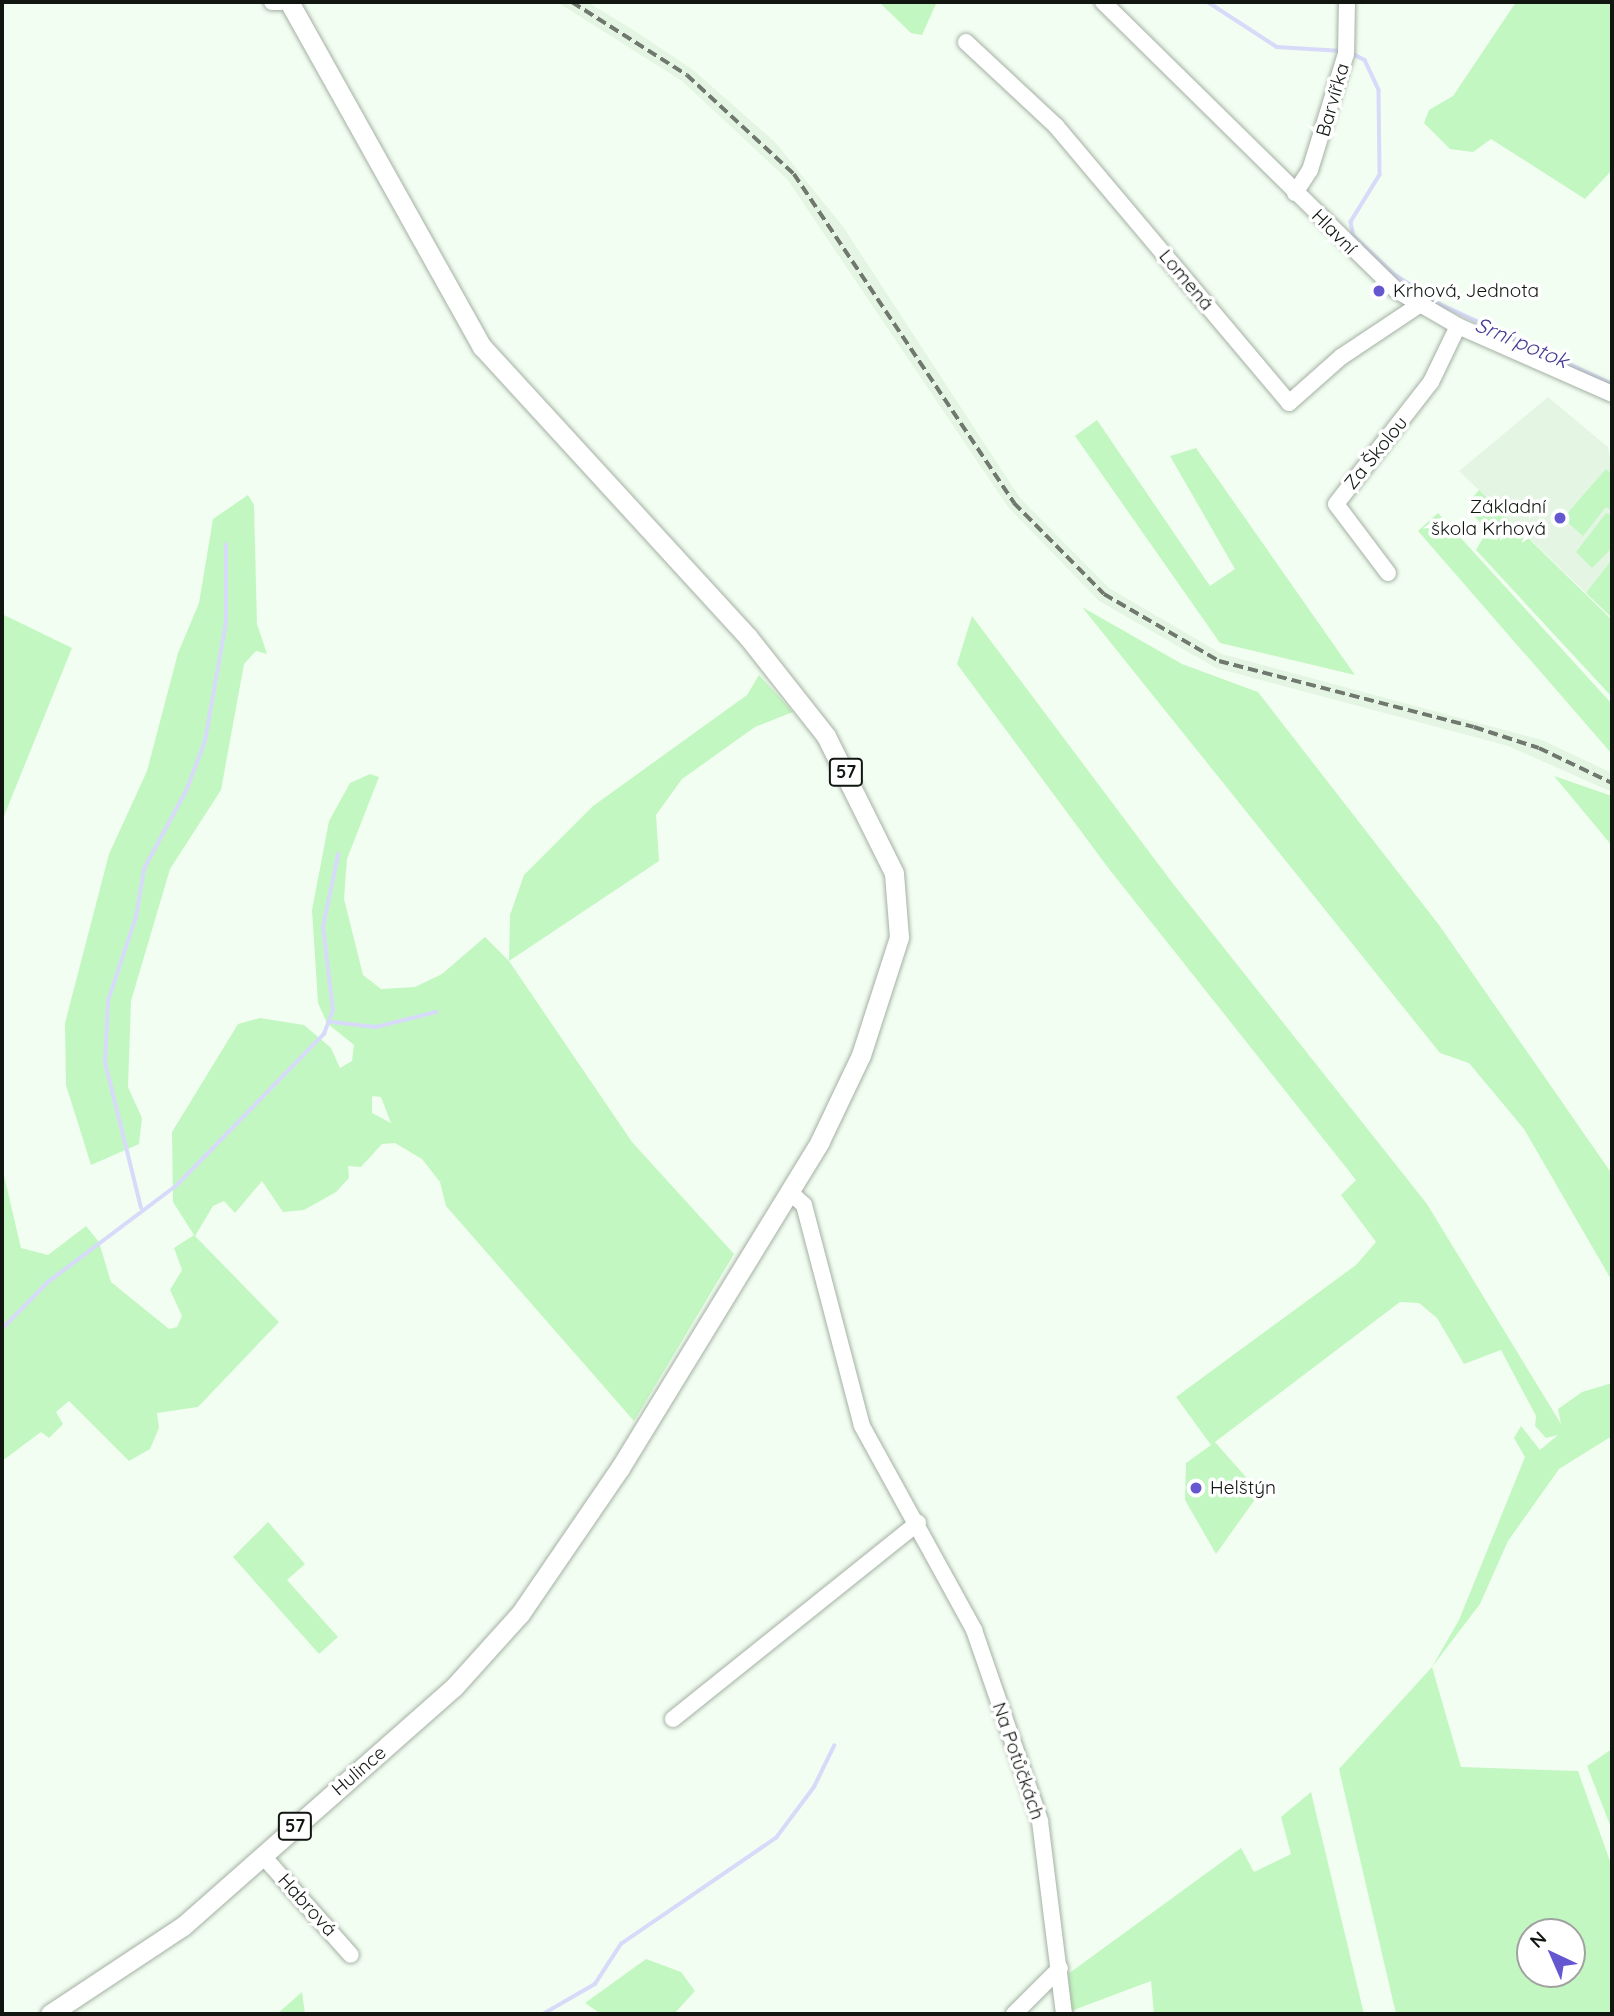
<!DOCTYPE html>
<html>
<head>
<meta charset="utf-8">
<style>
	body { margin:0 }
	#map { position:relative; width:1614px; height:2016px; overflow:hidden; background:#f2fef1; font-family:Quicksand,sans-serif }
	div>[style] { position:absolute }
	.built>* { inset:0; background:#e4f6e3 }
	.green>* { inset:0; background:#c3f7c1 }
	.stream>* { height:3.5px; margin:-1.75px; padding:0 1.75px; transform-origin:1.75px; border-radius:1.75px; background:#d8dafa }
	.roads { filter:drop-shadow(0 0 2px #a4b0a4) drop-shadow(0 0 2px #a4b0a4) }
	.minor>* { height:16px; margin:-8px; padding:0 8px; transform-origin:8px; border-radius:8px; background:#fff }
	.major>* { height:19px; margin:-9.5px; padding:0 9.5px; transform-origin:9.5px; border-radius:9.5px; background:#fff }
	.rail>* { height:3.5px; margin-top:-1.75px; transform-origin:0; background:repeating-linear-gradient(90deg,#6f776e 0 10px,transparent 0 15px) }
	.dots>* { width:19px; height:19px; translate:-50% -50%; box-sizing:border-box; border:4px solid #fff; border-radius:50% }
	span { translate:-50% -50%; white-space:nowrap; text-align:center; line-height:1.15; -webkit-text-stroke:7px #fff; paint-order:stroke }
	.shield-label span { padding:2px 5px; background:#fff; border:2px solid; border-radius:5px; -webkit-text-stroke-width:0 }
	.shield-label { font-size:18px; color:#111611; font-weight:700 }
	.street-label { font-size:19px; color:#111611 }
	.poi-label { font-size:19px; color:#111611 }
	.left { translate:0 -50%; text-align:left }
	.right { translate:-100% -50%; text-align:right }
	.water-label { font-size:21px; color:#453b95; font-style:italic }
	.frame { position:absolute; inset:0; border:4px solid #111611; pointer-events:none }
	.north { position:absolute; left:1516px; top:1918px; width:70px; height:70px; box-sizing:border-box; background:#fff; border:2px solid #a0a2a0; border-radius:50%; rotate:316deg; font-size:19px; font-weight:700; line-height:28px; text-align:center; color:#111611 }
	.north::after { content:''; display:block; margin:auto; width:24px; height:32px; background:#6557d0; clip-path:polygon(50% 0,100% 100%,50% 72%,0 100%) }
</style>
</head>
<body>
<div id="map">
	<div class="built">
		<div style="clip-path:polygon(557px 2px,587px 2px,632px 29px,692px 69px,775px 142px,844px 228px,1020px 498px,1109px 588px,1222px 654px,1542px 740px,1612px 773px,1612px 792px,1508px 746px,1216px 668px,1099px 601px,1008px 507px,787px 179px,682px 81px)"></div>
		<div style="clip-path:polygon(1548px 397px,1608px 447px,1612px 469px,1612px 559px,1586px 593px,1459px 471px)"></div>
	</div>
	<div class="green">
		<div style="clip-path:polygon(879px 2px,934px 2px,936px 4px,922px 35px,911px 33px)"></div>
		<div style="clip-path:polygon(1516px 2px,1612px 2px,1612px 170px,1585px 199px,1491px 139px,1473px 152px,1450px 149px,1424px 123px,1429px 110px,1453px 96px)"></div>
		<div style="clip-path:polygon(1097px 420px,1210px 586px,1235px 569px,1170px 456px,1196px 448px,1355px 675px,1220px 643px,1075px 436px)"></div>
		<div style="clip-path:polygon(1606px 469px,1612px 474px,1612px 511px,1606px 507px,1583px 536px,1563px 518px)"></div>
		<div style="clip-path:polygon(1479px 490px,1612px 620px,1612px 697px,1476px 550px,1483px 538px,1498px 540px,1474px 516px,1472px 498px)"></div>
		<div style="clip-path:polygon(248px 495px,254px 505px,257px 624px,267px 654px,256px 651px,244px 664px,221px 790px,170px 869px,131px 1001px,128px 1087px,142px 1118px,139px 1144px,91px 1165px,66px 1085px,65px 1023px,109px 854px,147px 771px,178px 653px,199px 603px,213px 519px)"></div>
		<div style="clip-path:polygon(1438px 513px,1612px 704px,1612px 754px,1418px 531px)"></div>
		<div style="clip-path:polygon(1606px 513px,1612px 515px,1612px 548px,1592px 568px,1576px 552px)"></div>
		<div style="clip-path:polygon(1612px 559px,1612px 618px,1586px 593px)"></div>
		<div style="clip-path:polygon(1082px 607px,1182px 664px,1258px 692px,1439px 925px,1612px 1174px,1612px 1281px,1524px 1129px,1469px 1063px,1440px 1053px)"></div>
		<div style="clip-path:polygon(2px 614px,72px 648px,2px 821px)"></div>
		<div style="clip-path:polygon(evenodd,972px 616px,1174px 885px,1427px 1204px,1561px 1424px,1558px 1409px,1582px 1392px,1612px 1383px,1612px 1436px,1559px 1469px,1508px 1541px,1480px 1604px,1432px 1667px,1461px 1767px,1578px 1771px,1612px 1867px,1612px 2014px,1396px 2014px,1339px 1769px,1432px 1667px,1459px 1620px,1525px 1457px,1514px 1438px,1521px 1426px,1540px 1450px,1558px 1435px,1546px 1438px,1535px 1426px,1536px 1416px,1501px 1350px,1464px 1364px,1437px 1318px,1419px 1303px,1400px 1302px,1215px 1442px,1252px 1484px,1256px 1498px,1216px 1554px,1185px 1500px,1186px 1463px,1211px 1445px,1176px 1397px,1356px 1265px,1376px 1242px,1341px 1195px,1356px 1180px,1109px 869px,957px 664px,972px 616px,1530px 1932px,1572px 1932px,1572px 1974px,1530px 1974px,1530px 1932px)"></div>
		<div style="clip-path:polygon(evenodd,759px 675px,793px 712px,755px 727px,682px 779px,656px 815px,659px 861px,509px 961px,632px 1142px,734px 1254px,634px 1421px,446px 1206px,440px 1182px,422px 1159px,395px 1143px,382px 1144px,361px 1167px,348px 1166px,349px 1178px,336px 1192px,304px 1210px,283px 1212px,262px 1181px,235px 1213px,224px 1201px,213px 1206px,195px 1236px,279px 1322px,198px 1407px,157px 1413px,159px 1428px,150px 1449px,129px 1461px,69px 1401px,56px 1412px,63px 1424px,49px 1438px,41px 1432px,2px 1461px,2px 1167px,21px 1248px,48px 1255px,86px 1226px,99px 1242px,111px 1282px,169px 1329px,177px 1327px,182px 1316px,170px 1290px,182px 1270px,174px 1248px,194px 1235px,173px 1202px,172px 1132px,238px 1024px,260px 1018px,304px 1025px,331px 1048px,340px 1068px,352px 1061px,354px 1045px,327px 1023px,318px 1003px,312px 910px,329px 821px,350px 783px,370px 774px,379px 777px,347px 859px,344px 899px,363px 975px,381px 989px,415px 987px,442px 974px,485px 937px,509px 961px,510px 915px,524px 875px,593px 806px,747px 695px,759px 675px,372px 1096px,381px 1097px,391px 1123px,372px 1113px,372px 1096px)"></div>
		<div style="clip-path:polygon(1554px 776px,1612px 796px,1612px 846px,1608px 841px)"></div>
		<div style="clip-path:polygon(268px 1522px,305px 1564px,287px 1580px,338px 1637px,319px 1654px,233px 1557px)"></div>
		<div style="clip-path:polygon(1612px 1749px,1612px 1830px,1587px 1766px)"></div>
		<div style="clip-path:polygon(1311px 1792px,1364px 2014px,1154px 2014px,1151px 1981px,1071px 2011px,1068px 1974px,1241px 1848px,1254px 1872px,1291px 1854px,1281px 1817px)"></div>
		<div style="clip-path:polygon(646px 1959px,681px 1972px,695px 1991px,674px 2014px,601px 2014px,585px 2003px)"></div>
		<div style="clip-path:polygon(302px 1992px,305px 2014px,277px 2014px)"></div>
	</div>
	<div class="stream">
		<div style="left:1208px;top:2px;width:82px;rotate:33.1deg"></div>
		<div style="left:1277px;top:47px;width:65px;rotate:3.5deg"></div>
		<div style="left:1349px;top:52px;width:18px;rotate:27deg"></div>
		<div style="left:1365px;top:60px;width:33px;rotate:65deg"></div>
		<div style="left:1379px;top:90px;width:85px;rotate:89.3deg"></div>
		<div style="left:1380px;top:175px;width:55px;rotate:121.7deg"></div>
		<div style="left:1351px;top:222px;width:14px;rotate:78deg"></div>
		<div style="left:1354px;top:236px;width:55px;rotate:43.5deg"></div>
		<div style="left:1394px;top:274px;width:55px;rotate:33.1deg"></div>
		<div style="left:1440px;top:304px;width:190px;rotate:24.9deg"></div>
		<div style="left:332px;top:1022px;width:44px;rotate:6.5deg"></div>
		<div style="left:376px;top:1027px;width:62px;rotate:-14deg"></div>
		<div style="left:141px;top:1208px;width:149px;rotate:-103.9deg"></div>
		<div style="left:105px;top:1063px;width:62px;rotate:-87.2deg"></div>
		<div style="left:108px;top:1001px;width:89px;rotate:-71.6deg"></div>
		<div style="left:136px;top:917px;width:49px;rotate:-80.5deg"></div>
		<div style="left:144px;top:869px;width:91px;rotate:-61.7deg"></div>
		<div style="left:187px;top:789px;width:51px;rotate:-69.4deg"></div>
		<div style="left:205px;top:741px;width:121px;rotate:-80deg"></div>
		<div style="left:226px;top:622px;width:77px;rotate:-90deg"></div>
		<div style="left:2px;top:1329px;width:66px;rotate:-45.6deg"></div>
		<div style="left:48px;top:1282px;width:161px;rotate:-36.9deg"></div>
		<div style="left:177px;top:1185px;width:211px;rotate:-45.8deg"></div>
		<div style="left:324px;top:1034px;width:25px;rotate:-69deg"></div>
		<div style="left:333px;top:1011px;width:85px;rotate:-96.8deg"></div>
		<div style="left:323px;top:927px;width:74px;rotate:-78.2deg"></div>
		<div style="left:543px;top:2014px;width:60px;rotate:-30deg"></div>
		<div style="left:595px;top:1984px;width:48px;rotate:-57deg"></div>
		<div style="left:621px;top:1944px;width:188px;rotate:-34.4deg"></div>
		<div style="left:776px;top:1838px;width:64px;rotate:-53.3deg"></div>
		<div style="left:814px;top:1787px;width:46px;rotate:-64deg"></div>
	</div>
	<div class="roads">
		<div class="minor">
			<div style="left:272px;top:2px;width:9px"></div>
			<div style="left:1103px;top:2px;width:411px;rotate:44.5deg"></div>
			<div style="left:1396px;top:290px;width:72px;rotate:30.1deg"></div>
			<div style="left:1458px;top:326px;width:168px;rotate:23.8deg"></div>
			<div style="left:966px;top:42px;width:123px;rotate:43deg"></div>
			<div style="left:1056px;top:126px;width:362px;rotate:49.9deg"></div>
			<div style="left:1289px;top:403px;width:69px;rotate:-41.5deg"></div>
			<div style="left:1341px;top:357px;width:94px;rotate:-33.7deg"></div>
			<div style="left:1295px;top:193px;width:27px;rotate:-57deg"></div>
			<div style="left:1310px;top:170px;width:121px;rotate:-72.8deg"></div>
			<div style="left:1346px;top:54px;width:52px;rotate:-88.9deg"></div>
			<div style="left:1388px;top:573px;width:86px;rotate:-127deg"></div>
			<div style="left:1336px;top:504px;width:155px;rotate:-52.1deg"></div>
			<div style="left:1431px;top:382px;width:62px;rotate:-64.3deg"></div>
			<div style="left:790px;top:1192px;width:19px;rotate:43deg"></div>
			<div style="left:804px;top:1205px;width:228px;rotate:75.3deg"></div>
			<div style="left:862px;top:1426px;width:233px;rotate:61.2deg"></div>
			<div style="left:974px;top:1630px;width:202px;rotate:70.9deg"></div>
			<div style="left:1040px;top:1821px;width:194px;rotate:82.9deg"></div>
			<div style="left:673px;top:1719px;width:314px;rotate:-38.7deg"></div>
			<div style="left:263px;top:1856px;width:132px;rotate:48.4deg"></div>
			<div style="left:1014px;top:2014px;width:65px;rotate:-45deg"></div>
		</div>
		<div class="major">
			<div style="left:50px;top:2014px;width:159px;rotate:-33.5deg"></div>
			<div style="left:183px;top:1926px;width:361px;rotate:-41.4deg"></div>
			<div style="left:454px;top:1687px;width:98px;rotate:-47.9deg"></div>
			<div style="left:520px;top:1614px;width:177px;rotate:-55.6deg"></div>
			<div style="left:620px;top:1468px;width:383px;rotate:-58.5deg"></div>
			<div style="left:820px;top:1141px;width:95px;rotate:-64.5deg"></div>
			<div style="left:861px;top:1055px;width:124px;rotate:-72.1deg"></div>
			<div style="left:899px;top:937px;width:64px;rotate:-94.5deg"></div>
			<div style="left:894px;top:873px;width:153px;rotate:-116.4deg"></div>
			<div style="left:826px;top:736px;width:126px;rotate:-128.2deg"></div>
			<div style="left:748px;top:637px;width:394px;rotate:-132.5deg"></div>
			<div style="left:482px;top:347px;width:395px;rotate:-119.2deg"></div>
		</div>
	</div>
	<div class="rail">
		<div style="left:572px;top:2px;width:136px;rotate:32.4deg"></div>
		<div style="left:687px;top:75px;width:146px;rotate:42.8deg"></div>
		<div style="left:794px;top:174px;width:396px;rotate:56.2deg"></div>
		<div style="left:1014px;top:503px;width:128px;rotate:45.3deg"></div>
		<div style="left:1104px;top:594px;width:133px;rotate:30.2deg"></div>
		<div style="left:1219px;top:661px;width:263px;rotate:14.5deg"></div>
		<div style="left:1474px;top:727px;width:68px;rotate:17.9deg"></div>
		<div style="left:1539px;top:748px;width:81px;rotate:25.6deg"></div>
	</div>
	<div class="dots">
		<div style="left:1379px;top:291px;background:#6557d0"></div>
		<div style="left:1560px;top:518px;background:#6557d0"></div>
		<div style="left:1196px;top:1488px;background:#6557d0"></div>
	</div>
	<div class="shield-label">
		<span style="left:846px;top:772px">57</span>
		<span style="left:295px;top:1826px">57</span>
	</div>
	<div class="street-label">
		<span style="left:1333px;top:100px;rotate:-74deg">Barvířka</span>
		<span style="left:1334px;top:232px;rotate:45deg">Hlavní</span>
		<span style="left:1186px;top:280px;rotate:50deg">Lomená</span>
		<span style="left:1376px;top:453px;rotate:-51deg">Za Školou</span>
		<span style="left:1018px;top:1761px;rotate:71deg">Na Potůčkách</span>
		<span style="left:359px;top:1771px;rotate:-41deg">Hulince</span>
		<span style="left:307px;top:1905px;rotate:48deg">Habrová</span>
	</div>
	<div class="poi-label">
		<span class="left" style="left:1393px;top:291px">Krhová, Jednota</span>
		<span class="right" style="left:1546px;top:518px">Základní<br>škola Krhová</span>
		<span class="left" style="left:1210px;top:1488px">Helštýn</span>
	</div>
	<div class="water-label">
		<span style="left:1522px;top:342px;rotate:23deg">Srní potok</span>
	</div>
	<div class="frame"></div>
	<div class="north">N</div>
</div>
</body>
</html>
